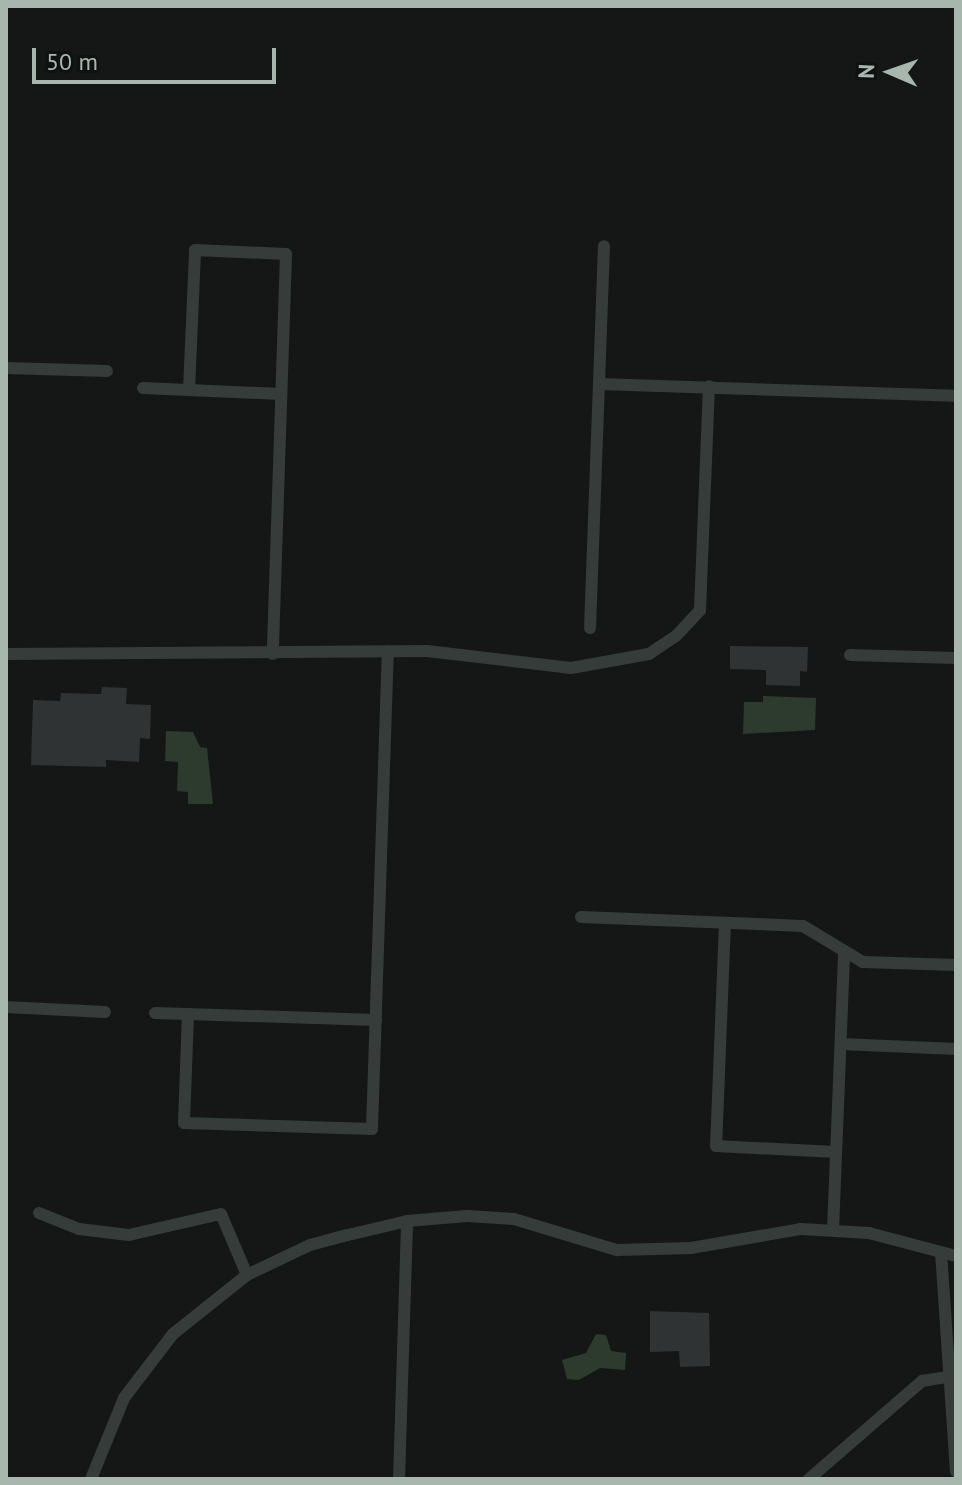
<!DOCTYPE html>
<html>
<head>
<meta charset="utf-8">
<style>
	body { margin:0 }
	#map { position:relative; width:962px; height:1485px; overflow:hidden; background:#151717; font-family:"PT Sans",sans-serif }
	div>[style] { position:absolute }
	.water>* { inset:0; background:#2c3b2e }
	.building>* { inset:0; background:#303333 }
	.lane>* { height:12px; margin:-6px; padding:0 6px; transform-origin:6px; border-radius:6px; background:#363c3a }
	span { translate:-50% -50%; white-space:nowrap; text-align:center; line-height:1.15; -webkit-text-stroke:6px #101212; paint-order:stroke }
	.frame { position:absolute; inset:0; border:8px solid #a7b7ae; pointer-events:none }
	.north { position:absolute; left:850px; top:32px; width:80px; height:80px; -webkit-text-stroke:6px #101212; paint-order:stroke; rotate:272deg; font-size:22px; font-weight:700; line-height:32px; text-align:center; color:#a7b7ae }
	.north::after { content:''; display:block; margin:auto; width:28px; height:36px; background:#a7b7ae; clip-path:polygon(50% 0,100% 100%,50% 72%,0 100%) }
	.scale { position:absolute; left:32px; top:48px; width:244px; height:36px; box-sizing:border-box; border:4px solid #a7b7ae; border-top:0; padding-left:10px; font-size:24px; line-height:28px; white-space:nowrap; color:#a7b7ae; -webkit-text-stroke:6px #101212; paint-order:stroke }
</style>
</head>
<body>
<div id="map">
	<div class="water">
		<div style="clip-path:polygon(763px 696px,816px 698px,815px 730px,743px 734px,744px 702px,763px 702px)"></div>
		<div style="clip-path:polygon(166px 731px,193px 732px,200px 747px,207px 748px,213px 804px,188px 804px,188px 792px,177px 791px,178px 762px,165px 761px)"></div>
		<div style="clip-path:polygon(596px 1334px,606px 1335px,611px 1351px,626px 1353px,625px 1370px,600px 1368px,579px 1380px,567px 1379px,562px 1360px,586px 1353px)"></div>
	</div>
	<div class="building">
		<div style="clip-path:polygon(730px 646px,808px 647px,807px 672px,800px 671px,800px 686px,766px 685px,766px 670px,730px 669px)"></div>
		<div style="clip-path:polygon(102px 687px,127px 688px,126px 704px,151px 705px,150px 739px,140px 738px,139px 762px,106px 760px,106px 767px,31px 765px,33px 700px,60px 701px,61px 693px,101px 694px)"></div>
		<div style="clip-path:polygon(650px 1311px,709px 1313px,710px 1366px,680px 1367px,679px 1351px,650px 1352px)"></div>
	</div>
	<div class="lane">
		<div style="left:6px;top:368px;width:101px;rotate:1.7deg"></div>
		<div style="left:599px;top:384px;width:357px;rotate:1.9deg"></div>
		<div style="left:143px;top:388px;width:138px;rotate:2.5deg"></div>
		<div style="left:189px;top:390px;width:140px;rotate:-87.5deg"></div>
		<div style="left:195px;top:250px;width:91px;rotate:2.5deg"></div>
		<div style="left:286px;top:254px;width:400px;rotate:91.9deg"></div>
		<div style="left:590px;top:628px;width:382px;rotate:-87.9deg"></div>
		<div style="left:6px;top:654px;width:421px;rotate:-0.4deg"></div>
		<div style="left:427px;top:651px;width:145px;rotate:6.7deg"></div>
		<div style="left:571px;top:668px;width:79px;rotate:-10.2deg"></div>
		<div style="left:649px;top:654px;width:32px;rotate:-34deg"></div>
		<div style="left:676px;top:636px;width:35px;rotate:-47deg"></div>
		<div style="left:700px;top:610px;width:224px;rotate:-87.7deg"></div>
		<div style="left:850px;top:655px;width:106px;rotate:1.6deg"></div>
		<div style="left:581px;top:917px;width:222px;rotate:2.3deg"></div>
		<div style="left:803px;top:926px;width:70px;rotate:31deg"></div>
		<div style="left:863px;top:962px;width:93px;rotate:1.8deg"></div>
		<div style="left:725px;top:923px;width:223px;rotate:92.3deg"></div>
		<div style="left:716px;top:1146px;width:120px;rotate:2.9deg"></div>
		<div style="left:6px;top:1007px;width:99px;rotate:2.9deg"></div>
		<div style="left:155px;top:1013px;width:221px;rotate:1.8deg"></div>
		<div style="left:188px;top:1014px;width:109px;rotate:92.1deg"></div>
		<div style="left:184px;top:1123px;width:188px;rotate:1.8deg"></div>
		<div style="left:372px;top:1129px;width:478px;rotate:-88.1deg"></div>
		<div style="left:841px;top:1044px;width:115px;rotate:2.5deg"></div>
		<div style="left:39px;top:1213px;width:43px;rotate:21.8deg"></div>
		<div style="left:79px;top:1229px;width:50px;rotate:6.8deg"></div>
		<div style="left:129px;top:1235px;width:94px;rotate:-12.9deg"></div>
		<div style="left:221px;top:1214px;width:66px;rotate:66.9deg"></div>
		<div style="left:833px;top:1230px;width:279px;rotate:-87.7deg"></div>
		<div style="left:941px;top:1252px;width:220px;rotate:86.1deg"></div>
		<div style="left:91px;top:1479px;width:87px;rotate:-67.8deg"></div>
		<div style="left:124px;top:1398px;width:81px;rotate:-52.6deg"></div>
		<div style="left:173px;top:1334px;width:95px;rotate:-38.6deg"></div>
		<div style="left:247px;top:1275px;width:70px;rotate:-25.5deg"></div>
		<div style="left:310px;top:1245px;width:39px;rotate:-15deg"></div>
		<div style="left:348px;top:1235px;width:61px;rotate:-13.3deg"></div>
		<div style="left:407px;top:1221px;width:60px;rotate:-4.8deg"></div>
		<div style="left:467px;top:1216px;width:47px;rotate:3.7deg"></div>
		<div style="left:514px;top:1219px;width:108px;rotate:16.8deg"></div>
		<div style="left:617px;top:1250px;width:74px;rotate:-1.5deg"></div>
		<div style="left:691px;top:1248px;width:112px;rotate:-9.8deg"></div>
		<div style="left:801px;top:1229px;width:68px;rotate:3.4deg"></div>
		<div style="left:869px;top:1233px;width:90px;rotate:14.8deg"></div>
		<div style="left:399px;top:1479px;width:258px;rotate:-88.2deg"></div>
		<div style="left:809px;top:1479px;width:150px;rotate:-40.9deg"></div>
		<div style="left:922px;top:1381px;width:26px;rotate:-9deg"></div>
	</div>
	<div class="frame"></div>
	<div class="north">N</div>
	<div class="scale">50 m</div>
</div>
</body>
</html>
